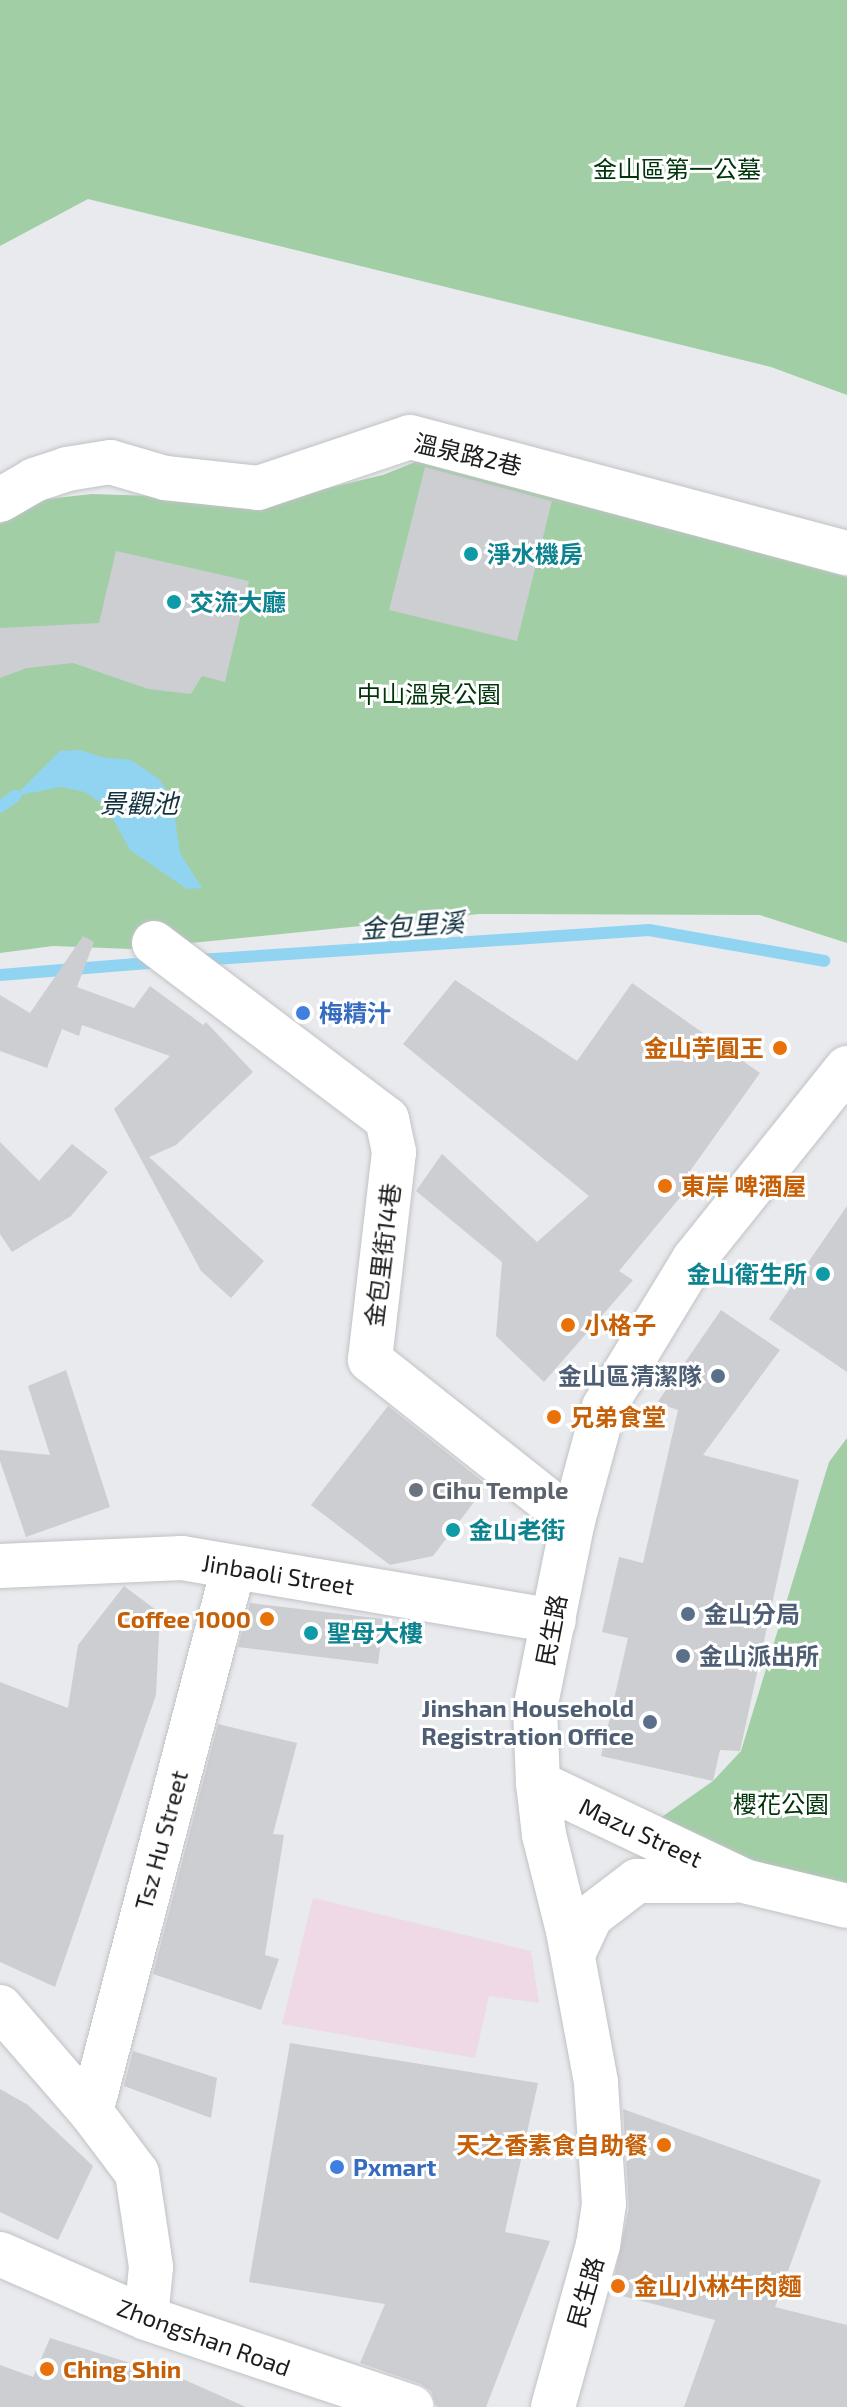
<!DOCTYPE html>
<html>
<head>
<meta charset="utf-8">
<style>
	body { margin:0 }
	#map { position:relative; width:847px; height:2407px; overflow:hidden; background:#e8eaed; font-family:"Exo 2","Noto Sans TC",sans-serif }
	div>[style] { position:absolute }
	.industrial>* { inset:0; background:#efd9e6 }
	.green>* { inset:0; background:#a1cea5 }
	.water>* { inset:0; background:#90d4f2 }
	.stream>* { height:12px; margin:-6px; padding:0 6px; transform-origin:6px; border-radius:6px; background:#90d4f2 }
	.building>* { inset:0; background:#ccced1 }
	.roads { filter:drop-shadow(0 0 2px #c1c2c5) drop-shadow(0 0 2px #c1c2c5) }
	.minor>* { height:44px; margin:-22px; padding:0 22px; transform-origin:22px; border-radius:22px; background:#fff }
	.dots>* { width:22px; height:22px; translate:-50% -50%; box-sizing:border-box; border:4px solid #fff; border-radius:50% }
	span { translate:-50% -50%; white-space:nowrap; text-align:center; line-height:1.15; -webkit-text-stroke:6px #fff; paint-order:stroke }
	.park-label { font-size:24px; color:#00350b }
	.street-label { font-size:24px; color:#1b1c1d }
	.culture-label { font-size:24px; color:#0d838f; font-weight:700 }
	.left { translate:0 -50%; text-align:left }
	.right { translate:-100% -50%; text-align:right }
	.shop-label { font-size:24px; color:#366cbe; font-weight:700 }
	.food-label { font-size:24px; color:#c56008; font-weight:700 }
	.service-label { font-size:24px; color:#4e5e75; font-weight:700 }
	.worship-label { font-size:24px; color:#5b616d; font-weight:700 }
	.water-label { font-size:26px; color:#12323f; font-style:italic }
</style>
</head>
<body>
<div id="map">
	<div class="industrial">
		<div style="clip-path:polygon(313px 1898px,531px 1951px,539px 2003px,489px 1996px,475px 2058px,282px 2024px)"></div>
	</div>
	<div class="green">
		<div style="clip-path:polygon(0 0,847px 0,847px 395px,771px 367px,88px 199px,0 246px)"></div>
		<div style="clip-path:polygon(420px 460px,847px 577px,847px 943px,760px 915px,479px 914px,131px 949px,53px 946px,0 953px,0 524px,38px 500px,92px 494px,277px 500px,383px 475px)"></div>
		<div style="clip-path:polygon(847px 1438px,847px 1886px,705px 1853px,649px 1826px,713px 1781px,741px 1751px,829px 1462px)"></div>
	</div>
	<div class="water">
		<div style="clip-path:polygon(81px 750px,101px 757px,131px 760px,159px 779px,172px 798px,180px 853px,202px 888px,187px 889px,130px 850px,106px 806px,85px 792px,61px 787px,15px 796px,60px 751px)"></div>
	</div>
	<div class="stream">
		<div style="left:0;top:807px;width:19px;rotate:-36deg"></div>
		<div style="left:199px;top:960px;width:451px;rotate:-3.8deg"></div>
		<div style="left:649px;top:930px;width:178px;rotate:10deg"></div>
		<div style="left:0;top:975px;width:161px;rotate:-4.6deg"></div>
	</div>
	<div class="building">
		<div style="clip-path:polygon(425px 467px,552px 501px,517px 641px,389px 610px)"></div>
		<div style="clip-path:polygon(116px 551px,249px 581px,225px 682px,202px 676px,191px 694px,148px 689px,73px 663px,27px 668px,0 678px,0 628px,99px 623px)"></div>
		<div style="clip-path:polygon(83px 936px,94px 942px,77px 987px,134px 1008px,150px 986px,203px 1025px,206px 1022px,253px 1072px,176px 1145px,149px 1157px,264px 1261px,231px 1298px,201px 1271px,114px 1109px,170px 1056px,82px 1025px,79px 1036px,62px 1029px,47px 1068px,0 1051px,0 995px,30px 1013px)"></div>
		<div style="clip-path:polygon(455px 980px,577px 1061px,632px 983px,760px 1073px,690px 1171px,697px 1177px,619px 1271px,633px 1280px,544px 1382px,496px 1336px,502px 1262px,416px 1191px,442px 1154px,537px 1242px,589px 1196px,403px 1044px)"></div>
		<div style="clip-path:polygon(0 1142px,39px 1181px,72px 1144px,108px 1172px,71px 1216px,12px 1252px,0 1234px)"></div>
		<div style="clip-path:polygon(847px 1206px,847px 1372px,769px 1319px)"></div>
		<div style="clip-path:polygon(721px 1310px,780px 1350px,703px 1455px,799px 1480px,740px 1751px,720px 1750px,713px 1781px,601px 1756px,628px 1638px,602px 1632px,619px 1557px,643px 1563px,678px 1410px,657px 1403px)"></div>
		<div style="clip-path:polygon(66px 1370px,110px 1507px,26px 1537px,0 1461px,0 1450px,50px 1455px,28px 1386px)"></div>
		<div style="clip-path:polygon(388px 1406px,487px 1485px,433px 1556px,390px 1565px,311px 1505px)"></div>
		<div style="clip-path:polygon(124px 1586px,160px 1613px,156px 1695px,55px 1987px,0 1962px,0 1682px,68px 1708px,78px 1645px)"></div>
		<div style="clip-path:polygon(250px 1603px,384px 1619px,378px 1664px,238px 1647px)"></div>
		<div style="clip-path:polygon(218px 1724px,297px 1743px,273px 1834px,284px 1835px,265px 1955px,279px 1959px,261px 2010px,153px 1974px)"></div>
		<div style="clip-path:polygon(290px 2043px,538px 2083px,505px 2232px,550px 2241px,486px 2407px,437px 2407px,431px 2391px,421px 2384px,360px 2363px,385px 2304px,249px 2282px)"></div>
		<div style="clip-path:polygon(133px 2051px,217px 2078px,211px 2118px,124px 2086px)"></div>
		<div style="clip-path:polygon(0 2089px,28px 2105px,93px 2166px,58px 2240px,0 2212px)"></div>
		<div style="clip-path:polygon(623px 2109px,821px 2180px,775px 2307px,847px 2325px,847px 2407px,684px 2407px,715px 2320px,611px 2293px,629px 2208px)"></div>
		<div style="clip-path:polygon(50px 2338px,140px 2366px,142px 2361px,246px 2407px,0 2407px,0 2365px,33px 2377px)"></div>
	</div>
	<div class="roads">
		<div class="minor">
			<div style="left:0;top:500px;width:39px;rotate:-30deg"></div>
			<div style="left:34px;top:480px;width:35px;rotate:-18deg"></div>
			<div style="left:67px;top:469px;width:44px;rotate:-9.2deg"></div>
			<div style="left:110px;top:462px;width:57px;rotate:16.2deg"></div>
			<div style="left:165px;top:478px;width:94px;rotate:6.1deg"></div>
			<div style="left:258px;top:488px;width:160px;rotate:-18.5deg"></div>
			<div style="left:410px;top:437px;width:452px;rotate:14.9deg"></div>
			<div style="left:154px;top:943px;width:292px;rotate:37.1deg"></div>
			<div style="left:387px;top:1119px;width:34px;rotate:78deg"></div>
			<div style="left:394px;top:1152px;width:209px;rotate:96.6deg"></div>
			<div style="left:370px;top:1360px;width:259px;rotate:38.4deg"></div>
			<div style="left:0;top:1566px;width:182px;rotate:-2.5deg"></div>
			<div style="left:182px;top:1558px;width:377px;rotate:9.6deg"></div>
			<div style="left:538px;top:1783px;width:228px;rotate:25.4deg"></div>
			<div style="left:744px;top:1881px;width:106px;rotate:13.6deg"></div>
			<div style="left:573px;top:1954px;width:42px;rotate:-64.7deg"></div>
			<div style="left:591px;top:1916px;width:58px;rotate:-37.3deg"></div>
			<div style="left:637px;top:1881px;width:96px"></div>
			<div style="left:0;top:2007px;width:139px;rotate:49.1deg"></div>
			<div style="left:91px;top:2112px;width:76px;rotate:53deg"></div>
			<div style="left:137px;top:2173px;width:95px;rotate:81.5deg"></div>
			<div style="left:151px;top:2267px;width:51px;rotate:95.6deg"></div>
			<div style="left:91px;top:2112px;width:561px;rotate:-75.34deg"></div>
			<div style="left:0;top:2254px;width:159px;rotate:23.7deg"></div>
			<div style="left:146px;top:2318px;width:280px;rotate:18.5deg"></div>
			<div style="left:553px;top:2407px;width:168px;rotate:-74.5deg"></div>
			<div style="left:598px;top:2245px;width:41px;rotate:-81.7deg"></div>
			<div style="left:604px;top:2204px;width:122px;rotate:-93.8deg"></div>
			<div style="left:596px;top:2082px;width:154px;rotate:-100.5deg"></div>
			<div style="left:568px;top:1931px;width:99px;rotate:-104deg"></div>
			<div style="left:544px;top:1835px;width:52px;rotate:-96.6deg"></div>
			<div style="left:538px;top:1783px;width:74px;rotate:-92.3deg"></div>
			<div style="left:535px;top:1709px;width:192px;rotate:-78.6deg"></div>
			<div style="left:573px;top:1521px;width:118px;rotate:-74.8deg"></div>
			<div style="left:604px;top:1407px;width:173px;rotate:-58.7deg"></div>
			<div style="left:694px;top:1259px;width:245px;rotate:-51.3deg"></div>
		</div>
	</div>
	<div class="dots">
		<div style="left:471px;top:554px;background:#0f9aa8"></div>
		<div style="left:174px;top:602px;background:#0f9aa8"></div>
		<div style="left:303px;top:1013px;background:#3f7fe0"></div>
		<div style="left:780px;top:1048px;background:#e8710a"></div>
		<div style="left:665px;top:1186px;background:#e8710a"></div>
		<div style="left:823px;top:1274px;background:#0f9aa8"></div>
		<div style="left:568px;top:1325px;background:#e8710a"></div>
		<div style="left:718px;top:1376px;background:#5c6f8a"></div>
		<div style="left:554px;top:1417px;background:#e8710a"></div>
		<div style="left:416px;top:1490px;background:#6b7280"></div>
		<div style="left:453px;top:1530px;background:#0f9aa8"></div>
		<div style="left:688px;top:1614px;background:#5c6f8a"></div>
		<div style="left:267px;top:1619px;background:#e8710a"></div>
		<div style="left:311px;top:1633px;background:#0f9aa8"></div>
		<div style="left:683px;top:1656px;background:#5c6f8a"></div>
		<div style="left:650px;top:1722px;background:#5c6f8a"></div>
		<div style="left:664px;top:2145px;background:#e8710a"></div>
		<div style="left:337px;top:2167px;background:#3f7fe0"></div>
		<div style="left:618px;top:2286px;background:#e8710a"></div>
		<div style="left:47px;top:2369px;background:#e8710a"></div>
	</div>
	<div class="park-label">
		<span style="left:677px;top:169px">金山區第一公墓</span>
		<span style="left:429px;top:694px">中山溫泉公園</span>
		<span style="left:781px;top:1804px">櫻花公園</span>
	</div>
	<div class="street-label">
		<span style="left:468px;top:454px;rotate:13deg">溫泉路2巷</span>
		<span style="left:382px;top:1255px;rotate:-83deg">金包里街14巷</span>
		<span style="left:278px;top:1574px;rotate:9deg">Jinbaoli Street</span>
		<span style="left:551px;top:1630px;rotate:-79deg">民生路</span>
		<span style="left:641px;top:1832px;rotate:25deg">Mazu Street</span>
		<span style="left:161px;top:1840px;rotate:-75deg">Tsz Hu Street</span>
		<span style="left:585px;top:2292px;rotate:-74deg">民生路</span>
		<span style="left:204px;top:2337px;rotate:20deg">Zhongshan Road</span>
	</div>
	<div class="culture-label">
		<span class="left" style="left:487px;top:554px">淨水機房</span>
		<span class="left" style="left:190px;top:602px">交流大廳</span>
		<span class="right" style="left:807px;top:1274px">金山衛生所</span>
		<span class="left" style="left:469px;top:1530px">金山老街</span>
		<span class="left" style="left:327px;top:1633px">聖母大樓</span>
	</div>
	<div class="shop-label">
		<span class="left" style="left:319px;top:1013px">梅精汁</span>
		<span class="left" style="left:353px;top:2167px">Pxmart</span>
	</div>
	<div class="food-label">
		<span class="right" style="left:764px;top:1048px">金山芋圓王</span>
		<span class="left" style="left:681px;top:1186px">東岸 啤酒屋</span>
		<span class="left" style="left:584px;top:1325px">小格子</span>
		<span class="left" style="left:570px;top:1417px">兄弟食堂</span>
		<span class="right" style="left:251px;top:1619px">Coffee 1000</span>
		<span class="right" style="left:648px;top:2145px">天之香素食自助餐</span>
		<span class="left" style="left:634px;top:2286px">金山小林牛肉麵</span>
		<span class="left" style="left:63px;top:2369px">Ching Shin</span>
	</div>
	<div class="service-label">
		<span class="right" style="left:702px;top:1376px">金山區清潔隊</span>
		<span class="left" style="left:704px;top:1614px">金山分局</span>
		<span class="left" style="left:699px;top:1656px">金山派出所</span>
		<span class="right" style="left:634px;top:1722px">Jinshan Household<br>Registration Office</span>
	</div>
	<div class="worship-label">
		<span class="left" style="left:432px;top:1490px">Cihu Temple</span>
	</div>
	<div class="water-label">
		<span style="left:139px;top:803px">景觀池</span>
		<span style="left:412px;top:925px;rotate:-4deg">金包里溪</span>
	</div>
</div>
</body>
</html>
